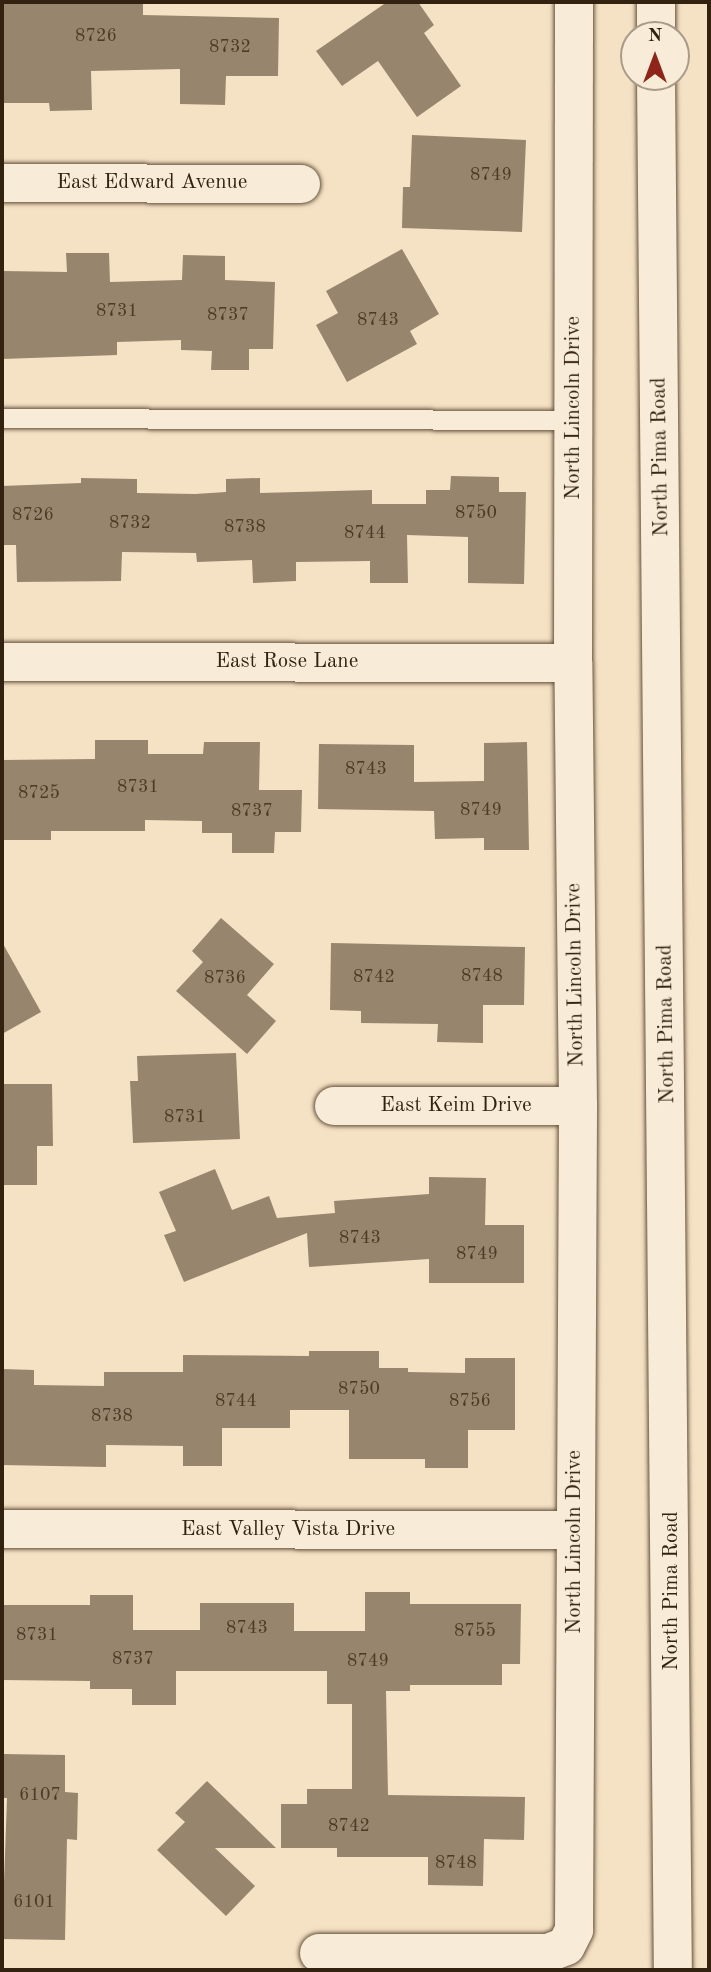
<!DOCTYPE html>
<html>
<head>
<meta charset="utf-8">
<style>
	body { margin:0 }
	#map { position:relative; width:711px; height:1972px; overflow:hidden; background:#f5e1c4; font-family:"Old Standard TT",serif }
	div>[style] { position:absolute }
	.building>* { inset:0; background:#98856d }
	.roads { filter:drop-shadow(0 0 2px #64523c) drop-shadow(0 0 2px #64523c) }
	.service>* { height:19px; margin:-9.5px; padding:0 9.5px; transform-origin:9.5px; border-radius:9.5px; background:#f8ecd9 }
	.minor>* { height:38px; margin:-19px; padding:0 19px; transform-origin:19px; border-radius:19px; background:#f8ecd9 }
	.secondary>* { height:38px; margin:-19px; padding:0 19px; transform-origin:19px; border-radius:19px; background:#f8ecd9 }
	span { translate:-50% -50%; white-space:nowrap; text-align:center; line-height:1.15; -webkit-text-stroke:5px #f8ecd9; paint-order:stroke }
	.number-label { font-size:18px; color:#4c3b26 }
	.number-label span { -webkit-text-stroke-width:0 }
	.street-label { font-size:21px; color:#33220f }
	.frame { position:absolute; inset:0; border:4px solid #33220f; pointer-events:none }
	.north { position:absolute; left:620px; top:21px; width:70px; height:70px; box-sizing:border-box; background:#f8ecd9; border:2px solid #a99b88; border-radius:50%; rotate:0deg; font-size:19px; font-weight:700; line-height:28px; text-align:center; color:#33220f }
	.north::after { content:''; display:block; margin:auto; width:24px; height:32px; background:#8f2418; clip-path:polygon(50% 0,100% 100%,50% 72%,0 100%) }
</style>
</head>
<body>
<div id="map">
	<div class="building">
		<div style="clip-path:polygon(2px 2px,143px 2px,143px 15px,279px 18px,278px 76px,226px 76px,225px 105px,180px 104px,180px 69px,91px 71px,92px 110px,50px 111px,49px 103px,2px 103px)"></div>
		<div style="clip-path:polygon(387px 2px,418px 2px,434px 25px,424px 33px,461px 86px,417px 117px,378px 61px,342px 86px,316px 51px)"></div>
		<div style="clip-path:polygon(412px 135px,526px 140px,522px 232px,402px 228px,403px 187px,410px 187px)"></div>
		<div style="clip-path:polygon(402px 249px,439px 314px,410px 331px,417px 344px,347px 382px,316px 325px,338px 313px,326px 291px)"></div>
		<div style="clip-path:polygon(66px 253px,109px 253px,110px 282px,182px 280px,183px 255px,225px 256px,225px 280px,275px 282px,273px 349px,249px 349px,249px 370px,211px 370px,212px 351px,181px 350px,181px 340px,117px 342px,117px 355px,2px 359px,2px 271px,67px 272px)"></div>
		<div style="clip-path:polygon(451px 476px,499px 477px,499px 492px,526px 492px,524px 584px,468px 583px,468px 537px,407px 535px,408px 583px,370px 583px,370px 561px,296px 562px,296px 581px,253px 583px,252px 560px,197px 562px,196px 553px,122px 552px,121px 581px,17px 582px,16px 545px,2px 545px,2px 486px,81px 483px,81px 478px,137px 479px,137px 493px,195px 494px,226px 492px,226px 479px,260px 478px,260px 493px,372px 490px,372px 504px,426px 504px,426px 490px,450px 490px)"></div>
		<div style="clip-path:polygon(95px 740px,148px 740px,148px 754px,203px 754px,204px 742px,260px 742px,259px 790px,302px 790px,301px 832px,275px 832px,274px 853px,232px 853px,232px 833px,202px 833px,202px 821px,145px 820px,145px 831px,51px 831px,51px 840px,2px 840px,2px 760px,95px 759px)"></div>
		<div style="clip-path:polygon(527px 742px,529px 850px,484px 850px,484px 838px,435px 839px,434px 811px,318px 809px,319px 744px,414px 745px,414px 782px,484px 781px,484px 743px)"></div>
		<div style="clip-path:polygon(221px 918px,274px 964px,247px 995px,276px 1021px,247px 1054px,176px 991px,203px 962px,192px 951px)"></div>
		<div style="clip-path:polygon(2px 942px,41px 1012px,2px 1034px)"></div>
		<div style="clip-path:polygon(331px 943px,525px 947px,524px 1005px,483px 1005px,483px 1043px,437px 1042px,438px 1024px,361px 1023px,361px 1011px,330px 1010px)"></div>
		<div style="clip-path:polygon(236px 1053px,240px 1139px,133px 1143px,130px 1081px,138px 1081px,137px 1056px)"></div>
		<div style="clip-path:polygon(2px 1084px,52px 1084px,53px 1146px,37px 1146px,37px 1185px,2px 1185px)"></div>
		<div style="clip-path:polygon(215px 1169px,232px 1210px,269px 1196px,277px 1218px,335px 1213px,334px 1201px,429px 1194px,429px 1177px,486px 1178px,485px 1225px,524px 1225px,524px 1283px,429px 1283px,429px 1259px,309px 1267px,307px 1233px,184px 1282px,164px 1235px,176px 1231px,159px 1192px)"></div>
		<div style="clip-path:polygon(309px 1351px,379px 1351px,379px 1368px,408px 1368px,408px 1372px,465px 1373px,465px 1358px,515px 1358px,515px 1430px,468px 1430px,468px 1468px,425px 1468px,425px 1459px,349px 1459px,349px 1410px,290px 1410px,290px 1428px,222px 1428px,222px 1466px,183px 1466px,183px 1446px,106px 1445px,106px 1467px,2px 1465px,2px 1369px,34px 1370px,34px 1385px,104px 1386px,104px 1372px,183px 1372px,183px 1355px,309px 1356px)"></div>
		<div style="clip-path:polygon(365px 1592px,410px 1592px,410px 1604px,521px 1604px,520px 1664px,502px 1664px,502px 1685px,410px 1685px,410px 1691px,386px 1691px,388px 1795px,525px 1797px,524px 1840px,484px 1839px,483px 1886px,428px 1885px,428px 1857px,337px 1857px,337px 1848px,281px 1848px,281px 1804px,307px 1804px,307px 1789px,352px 1789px,352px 1704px,327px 1704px,327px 1671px,176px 1671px,176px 1705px,132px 1705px,132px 1689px,90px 1689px,90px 1681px,2px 1680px,2px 1605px,90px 1605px,90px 1595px,133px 1595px,133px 1630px,200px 1630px,200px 1603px,294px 1603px,294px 1631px,365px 1631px)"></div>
		<div style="clip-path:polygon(2px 1754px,65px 1755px,65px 1792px,78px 1793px,77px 1840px,67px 1839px,65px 1940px,2px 1939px,7px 1798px,2px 1798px)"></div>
		<div style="clip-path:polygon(207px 1781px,276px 1848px,215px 1848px,255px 1886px,226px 1916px,157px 1850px,185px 1822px,175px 1813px)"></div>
	</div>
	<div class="roads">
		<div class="service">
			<div style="left:2px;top:418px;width:572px;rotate:0.2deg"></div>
		</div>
		<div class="minor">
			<div style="left:2px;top:183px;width:299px;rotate:0.2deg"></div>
			<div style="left:2px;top:662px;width:571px;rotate:0.1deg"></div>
			<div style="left:334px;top:1106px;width:244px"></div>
			<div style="left:2px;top:1529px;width:573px;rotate:0.1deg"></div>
			<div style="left:319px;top:1953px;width:229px"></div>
			<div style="left:548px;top:1953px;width:19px;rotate:-21deg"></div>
			<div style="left:566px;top:1946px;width:18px;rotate:-63deg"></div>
			<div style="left:574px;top:1930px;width:824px;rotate:-89.72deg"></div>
			<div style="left:578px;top:1106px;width:443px;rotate:-90.6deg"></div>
			<div style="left:573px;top:663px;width:661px;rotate:-89.91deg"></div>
		</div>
		<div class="secondary">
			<div style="left:656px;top:2px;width:33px;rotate:90deg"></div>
			<div style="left:656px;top:77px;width:1893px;rotate:89.49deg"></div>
		</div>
	</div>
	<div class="number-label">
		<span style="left:96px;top:36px">8726</span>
		<span style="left:230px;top:47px">8732</span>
		<span style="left:491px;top:175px">8749</span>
		<span style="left:117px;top:311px">8731</span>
		<span style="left:228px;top:315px">8737</span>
		<span style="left:378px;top:320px">8743</span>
		<span style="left:476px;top:513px">8750</span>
		<span style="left:33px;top:515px">8726</span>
		<span style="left:130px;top:523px">8732</span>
		<span style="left:245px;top:527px">8738</span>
		<span style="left:365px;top:533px">8744</span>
		<span style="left:366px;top:769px">8743</span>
		<span style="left:138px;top:787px">8731</span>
		<span style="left:39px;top:793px">8725</span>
		<span style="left:481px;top:810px">8749</span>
		<span style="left:252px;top:811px">8737</span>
		<span style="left:482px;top:976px">8748</span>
		<span style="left:374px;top:977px">8742</span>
		<span style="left:225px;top:978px">8736</span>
		<span style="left:185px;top:1117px">8731</span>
		<span style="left:360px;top:1238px">8743</span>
		<span style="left:477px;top:1254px">8749</span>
		<span style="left:359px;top:1389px">8750</span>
		<span style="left:236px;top:1401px">8744</span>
		<span style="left:470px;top:1401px">8756</span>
		<span style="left:112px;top:1416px">8738</span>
		<span style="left:247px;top:1628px">8743</span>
		<span style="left:475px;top:1631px">8755</span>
		<span style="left:37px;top:1635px">8731</span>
		<span style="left:133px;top:1659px">8737</span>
		<span style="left:368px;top:1661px">8749</span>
		<span style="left:40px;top:1795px">6107</span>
		<span style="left:349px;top:1826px">8742</span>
		<span style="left:456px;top:1863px">8748</span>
		<span style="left:34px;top:1902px">6101</span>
	</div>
	<div class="street-label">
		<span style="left:152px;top:183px">East Edward Avenue</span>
		<span style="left:574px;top:408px;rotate:-90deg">North Lincoln Drive</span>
		<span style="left:661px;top:457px;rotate:-91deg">North Pima Road</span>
		<span style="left:287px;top:662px">East Rose Lane</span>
		<span style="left:576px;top:975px;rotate:-91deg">North Lincoln Drive</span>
		<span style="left:667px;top:1024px;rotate:-91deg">North Pima Road</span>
		<span style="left:456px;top:1106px">East Keim Drive</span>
		<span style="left:288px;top:1530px">East Valley Vista Drive</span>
		<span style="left:575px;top:1542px;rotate:-90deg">North Lincoln Drive</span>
		<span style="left:672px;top:1591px;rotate:-90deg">North Pima Road</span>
	</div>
	<div class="frame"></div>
	<div class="north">N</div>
</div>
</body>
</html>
